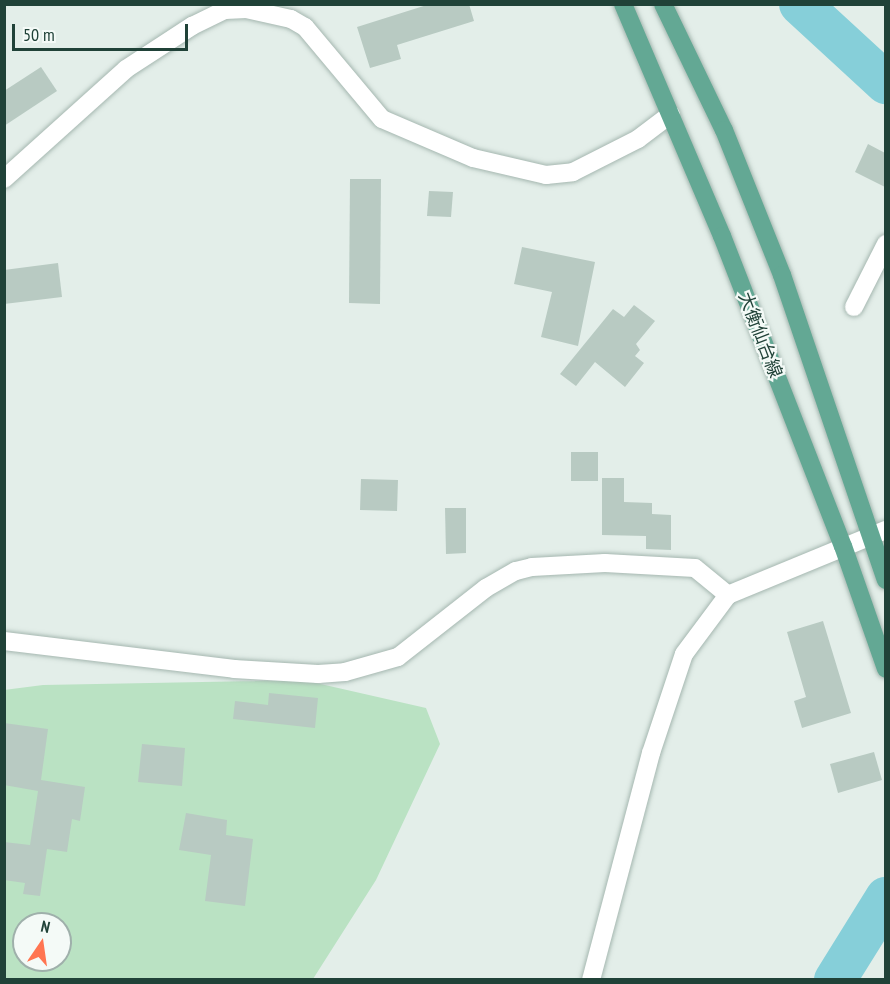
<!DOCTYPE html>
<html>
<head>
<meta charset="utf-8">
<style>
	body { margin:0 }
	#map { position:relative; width:890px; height:984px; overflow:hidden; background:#e3eee9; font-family:"PT Sans Narrow","Noto Sans JP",sans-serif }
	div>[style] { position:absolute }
	.green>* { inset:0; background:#bae2c3 }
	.river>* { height:42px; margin:-21px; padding:0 21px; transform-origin:21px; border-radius:21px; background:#86cfd9 }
	.building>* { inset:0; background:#b8cac2 }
	.roads { filter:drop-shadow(0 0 2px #a5b7b0) drop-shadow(0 0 2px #a5b7b0) }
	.minor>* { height:18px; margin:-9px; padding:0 9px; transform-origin:9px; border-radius:9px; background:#fff }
	.major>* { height:18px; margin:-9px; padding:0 9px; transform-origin:9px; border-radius:9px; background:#63a894 }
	span { translate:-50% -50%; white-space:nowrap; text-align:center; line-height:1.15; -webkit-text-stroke:4.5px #f4faf7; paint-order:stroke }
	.street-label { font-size:18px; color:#204238 }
	.frame { position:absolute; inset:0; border:6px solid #204238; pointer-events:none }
	.north { position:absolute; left:12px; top:912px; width:60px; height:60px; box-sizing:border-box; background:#f4faf7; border:2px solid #9fb0ab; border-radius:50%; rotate:13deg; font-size:16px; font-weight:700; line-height:24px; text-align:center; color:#204238 }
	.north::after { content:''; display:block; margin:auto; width:21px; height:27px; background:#ff7551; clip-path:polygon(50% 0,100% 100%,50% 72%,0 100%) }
	.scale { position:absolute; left:12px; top:24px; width:176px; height:27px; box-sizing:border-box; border:3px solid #204238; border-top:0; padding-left:8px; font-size:18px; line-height:21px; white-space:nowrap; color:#204238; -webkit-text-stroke:4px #f4faf7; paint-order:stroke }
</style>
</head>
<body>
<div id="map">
	<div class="green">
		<div style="clip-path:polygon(evenodd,303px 680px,426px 708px,440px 744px,376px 880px,313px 979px,5px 979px,4px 690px,43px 685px,303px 680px,24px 924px,60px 924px,60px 960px,24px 960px,24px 924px)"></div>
	</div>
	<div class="river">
		<div style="left:800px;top:4px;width:117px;rotate:42.6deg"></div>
		<div style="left:835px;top:980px;width:97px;rotate:-58.1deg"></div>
	</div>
	<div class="building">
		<div style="clip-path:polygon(430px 4px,469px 4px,474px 21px,397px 45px,401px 59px,370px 68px,357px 27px)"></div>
		<div style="clip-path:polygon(41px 67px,57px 91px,4px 126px,4px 91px)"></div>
		<div style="clip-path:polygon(868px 144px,885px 153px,885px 187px,855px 172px)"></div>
		<div style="clip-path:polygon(350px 179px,381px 179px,380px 304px,349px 303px)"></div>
		<div style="clip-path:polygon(429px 191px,453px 192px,451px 217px,427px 216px)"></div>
		<div style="clip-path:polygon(522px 247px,595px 262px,578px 346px,541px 337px,552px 292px,514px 284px)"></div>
		<div style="clip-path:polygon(58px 263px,62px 297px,4px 304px,4px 270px)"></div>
		<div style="clip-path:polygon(634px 305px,655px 321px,636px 344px,640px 350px,635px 356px,644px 363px,625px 387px,595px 362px,576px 386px,560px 374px,613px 309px,624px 317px)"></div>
		<div style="clip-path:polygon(571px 452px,598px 452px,598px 481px,571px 481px)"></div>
		<div style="clip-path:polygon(602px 478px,624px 478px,624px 502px,652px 503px,652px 514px,671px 515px,671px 550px,646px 549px,646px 536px,602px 535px)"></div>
		<div style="clip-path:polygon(361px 479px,398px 480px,397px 511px,360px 510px)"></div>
		<div style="clip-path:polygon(445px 508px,466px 508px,466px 553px,446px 554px)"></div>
		<div style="clip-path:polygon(823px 621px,851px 713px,802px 728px,794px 701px,806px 697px,787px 632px)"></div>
		<div style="clip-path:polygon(269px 693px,318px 698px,315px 728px,233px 719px,235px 701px,268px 705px)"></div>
		<div style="clip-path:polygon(4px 723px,48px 729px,41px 780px,85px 787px,80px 821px,72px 819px,67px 852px,47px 849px,40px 896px,23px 894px,25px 883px,4px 880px,4px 842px,30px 845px,38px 791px,4px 785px)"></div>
		<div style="clip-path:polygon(142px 744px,185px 748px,182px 786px,138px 782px)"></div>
		<div style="clip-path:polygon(874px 752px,882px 780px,838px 793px,830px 764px)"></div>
		<div style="clip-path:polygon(186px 813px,227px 820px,226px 835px,253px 839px,245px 906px,205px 901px,211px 855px,179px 850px)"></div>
	</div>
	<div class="roads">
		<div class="minor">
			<div style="left:4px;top:179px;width:164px;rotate:-42deg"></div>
			<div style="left:126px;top:69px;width:79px;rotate:-33.1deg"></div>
			<div style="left:192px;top:26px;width:37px;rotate:-26deg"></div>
			<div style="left:225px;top:10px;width:21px;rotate:-3deg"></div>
			<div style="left:246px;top:9px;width:46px;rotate:12.5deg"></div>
			<div style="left:291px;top:19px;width:16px;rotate:30deg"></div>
			<div style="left:305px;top:27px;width:120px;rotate:50.1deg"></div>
			<div style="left:382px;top:119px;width:99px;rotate:23.2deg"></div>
			<div style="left:473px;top:158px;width:75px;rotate:13.1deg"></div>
			<div style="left:546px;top:175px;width:27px;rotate:-6deg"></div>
			<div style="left:573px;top:172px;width:73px;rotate:-26.9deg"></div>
			<div style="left:638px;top:139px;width:41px;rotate:-37.1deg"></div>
			<div style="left:854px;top:307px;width:71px;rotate:-63.1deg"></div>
			<div style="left:4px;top:641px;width:232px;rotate:6.9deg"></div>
			<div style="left:234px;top:669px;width:84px;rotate:3.4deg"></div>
			<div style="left:318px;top:674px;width:27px;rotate:-4deg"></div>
			<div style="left:345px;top:672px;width:55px;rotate:-15.8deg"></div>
			<div style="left:398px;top:657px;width:112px;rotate:-38.1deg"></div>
			<div style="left:486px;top:588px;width:34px;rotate:-30deg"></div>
			<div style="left:516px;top:571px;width:16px;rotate:-14deg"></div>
			<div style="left:532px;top:567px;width:73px;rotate:-3.1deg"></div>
			<div style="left:605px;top:563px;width:90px;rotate:3.2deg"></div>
			<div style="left:695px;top:568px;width:43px;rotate:39.3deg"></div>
			<div style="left:591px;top:980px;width:235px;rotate:-75.2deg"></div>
			<div style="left:651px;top:753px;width:104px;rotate:-71.6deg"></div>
			<div style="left:684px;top:654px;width:74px;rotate:-53.3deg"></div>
			<div style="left:728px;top:595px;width:171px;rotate:-22.4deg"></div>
		</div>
		<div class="major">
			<div style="left:623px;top:4px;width:252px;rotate:66.9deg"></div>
			<div style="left:722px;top:236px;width:333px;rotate:68.7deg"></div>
			<div style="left:843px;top:546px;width:130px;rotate:70.7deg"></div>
			<div style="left:663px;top:4px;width:140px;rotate:64.2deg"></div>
			<div style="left:724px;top:130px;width:156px;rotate:68.2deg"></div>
			<div style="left:782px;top:275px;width:322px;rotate:71.2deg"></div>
		</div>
	</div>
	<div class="street-label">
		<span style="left:760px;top:335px;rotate:69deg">大衡仙台線</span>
	</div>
	<div class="frame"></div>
	<div class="north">N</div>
	<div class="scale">50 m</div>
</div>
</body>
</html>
